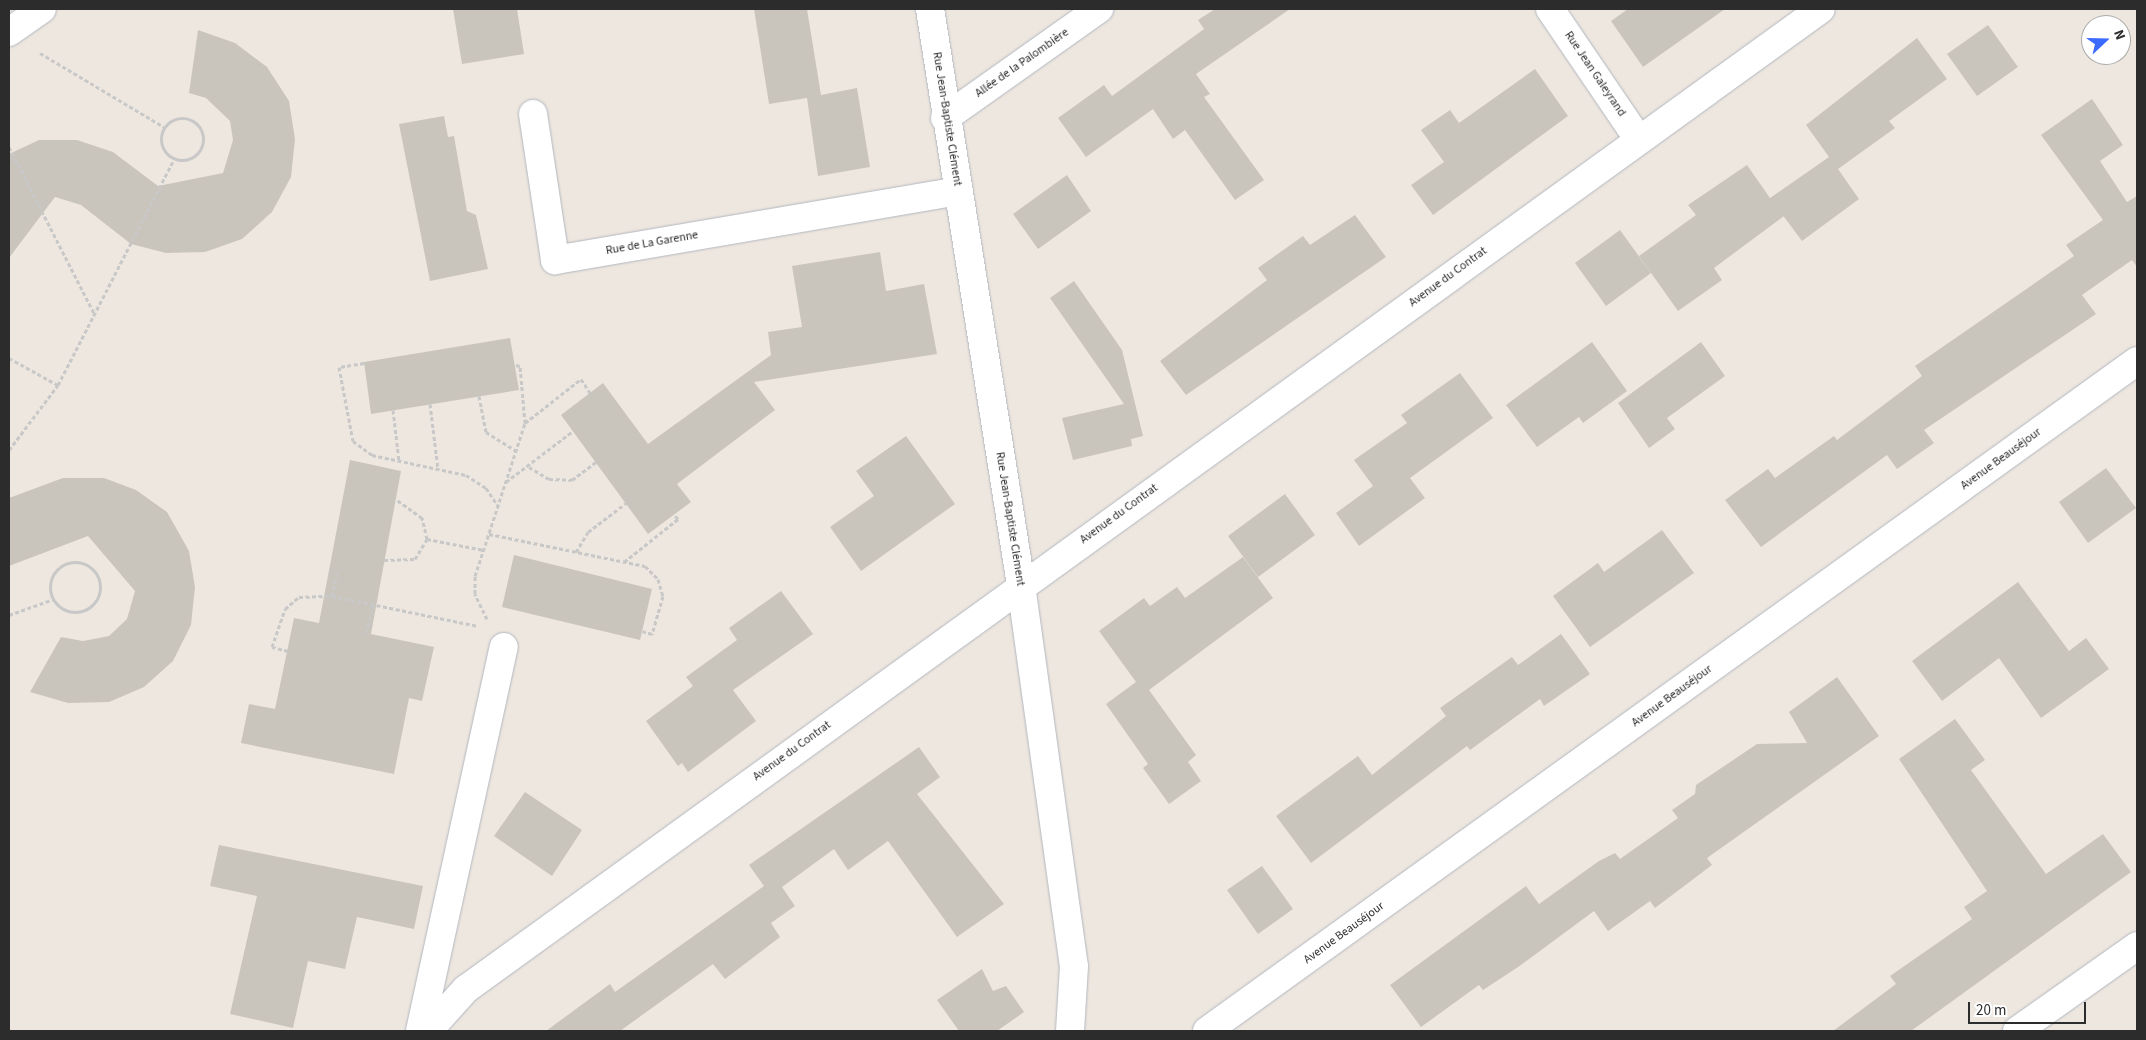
<!DOCTYPE html>
<html>
<head>
<meta charset="utf-8">
<style>
	body { margin:0 }
	#map { position:relative; width:2146px; height:1040px; overflow:hidden; background:#eee7df; font-family:"Source Sans 3",sans-serif }
	div>[style] { position:absolute }
	.building>* { inset:0; background:#c9c5bd }
	.path>* { height:3px; margin-top:-1.5px; transform-origin:0; background:repeating-linear-gradient(90deg,#c8c8c8 0 4px,transparent 0 6.5px) }
	.path>.ring { margin:-1.5px; padding:0; box-sizing:content-box; background:none; border:3px solid #c8c8c8; border-radius:50% }
	.roads { filter:drop-shadow(0 0 1px #b2b6c0) drop-shadow(0 0 1px #b2b6c0) }
	.minor>* { height:28px; margin:-14px; padding:0 14px; transform-origin:14px; border-radius:14px; background:#fff }
	span { translate:-50% -50%; white-space:nowrap; text-align:center; line-height:1.15; -webkit-text-stroke:4px #fff; paint-order:stroke }
	.street-label { font-size:12px; color:#2c2c2c }
	.frame { position:absolute; inset:0; border:10px solid #2c2c2c; pointer-events:none }
	.north { position:absolute; left:2081px; top:15px; width:50px; height:50px; box-sizing:border-box; background:#fff; border:1px solid #ababab; border-radius:50%; rotate:69deg; font-size:14px; font-weight:700; line-height:20px; text-align:center; color:#2c2c2c }
	.north::after { content:''; display:block; margin:auto; width:18px; height:22px; background:#3b6aff; clip-path:polygon(50% 0,100% 100%,50% 72%,0 100%) }
	.scale { position:absolute; left:1968px; top:1002px; width:118px; height:22px; box-sizing:border-box; border:2px solid #2c2c2c; border-top:0; padding-left:6px; font-size:15px; line-height:18px; white-space:nowrap; color:#2c2c2c; -webkit-text-stroke:4px #fff; paint-order:stroke }
</style>
</head>
<body>
<div id="map">
	<div class="building">
		<div style="clip-path:polygon(453px 9px,517px 9px,524px 54px,462px 64px)"></div>
		<div style="clip-path:polygon(754px 9px,807px 9px,821px 95px,857px 88px,870px 167px,818px 176px,807px 98px,769px 104px)"></div>
		<div style="clip-path:polygon(1215px 9px,1290px 9px,1196px 74px,1210px 94px,1204px 97px,1264px 180px,1235px 200px,1185px 130px,1173px 139px,1153px 109px,1086px 157px,1058px 118px,1104px 85px,1112px 96px,1204px 29px,1198px 20px)"></div>
		<div style="clip-path:polygon(1628px 9px,1725px 9px,1643px 67px,1611px 21px)"></div>
		<div style="clip-path:polygon(1988px 25px,2018px 67px,1977px 96px,1947px 54px)"></div>
		<div style="clip-path:polygon(198px 30px,235px 43px,267px 67px,289px 101px,295px 139px,291px 177px,272px 212px,242px 239px,205px 252px,166px 253px,131px 244px,81px 205px,55px 197px,9px 258px,9px 154px,39px 140px,77px 140px,113px 152px,158px 186px,223px 173px,233px 140px,230px 121px,206px 98px,189px 93px)"></div>
		<div style="clip-path:polygon(1917px 38px,1947px 79px,1889px 121px,1895px 128px,1838px 169px,1859px 199px,1802px 241px,1773px 202px,1784px 216px,1714px 268px,1722px 280px,1678px 311px,1639px 256px,1696px 215px,1688px 205px,1747px 165px,1770px 198px,1829px 157px,1806px 125px)"></div>
		<div style="clip-path:polygon(1535px 69px,1568px 116px,1433px 215px,1411px 185px,1444px 162px,1421px 130px,1450px 110px,1459px 123px)"></div>
		<div style="clip-path:polygon(2092px 99px,2123px 145px,2100px 161px,2127px 202px,2137px 196px,2137px 267px,2132px 260px,2082px 295px,2096px 314px,1924px 430px,1934px 443px,1897px 469px,1887px 455px,1761px 547px,1725px 500px,1768px 469px,1775px 478px,1834px 436px,1837px 440px,1922px 376px,1915px 366px,2074px 256px,2066px 245px,2103px 220px,2041px 135px)"></div>
		<div style="clip-path:polygon(444px 116px,448px 137px,454px 136px,467px 211px,476px 215px,488px 269px,430px 281px,399px 124px)"></div>
		<div style="clip-path:polygon(1067px 175px,1091px 211px,1038px 249px,1013px 214px)"></div>
		<div style="clip-path:polygon(1355px 215px,1386px 257px,1186px 395px,1160px 361px,1267px 280px,1258px 268px,1303px 236px,1310px 245px)"></div>
		<div style="clip-path:polygon(1620px 230px,1651px 273px,1606px 306px,1575px 263px)"></div>
		<div style="clip-path:polygon(880px 252px,886px 291px,924px 284px,937px 354px,754px 382px,775px 410px,677px 484px,691px 502px,648px 534px,561px 415px,603px 383px,648px 444px,771px 355px,768px 332px,802px 327px,792px 266px)"></div>
		<div style="clip-path:polygon(1074px 281px,1122px 350px,1143px 436px,1131px 439px,1132px 446px,1073px 460px,1062px 418px,1124px 404px,1050px 298px)"></div>
		<div style="clip-path:polygon(510px 338px,519px 390px,371px 414px,364px 362px)"></div>
		<div style="clip-path:polygon(1592px 342px,1627px 391px,1583px 423px,1579px 417px,1537px 447px,1506px 405px)"></div>
		<div style="clip-path:polygon(1701px 342px,1725px 376px,1667px 418px,1675px 429px,1649px 448px,1618px 403px)"></div>
		<div style="clip-path:polygon(1460px 373px,1493px 418px,1410px 478px,1425px 498px,1359px 546px,1336px 513px,1373px 486px,1354px 460px,1407px 423px,1401px 415px)"></div>
		<div style="clip-path:polygon(906px 436px,955px 504px,861px 571px,830px 527px,874px 496px,856px 471px)"></div>
		<div style="clip-path:polygon(350px 460px,401px 471px,371px 634px,434px 647px,422px 701px,409px 698px,394px 774px,241px 743px,249px 704px,275px 709px,294px 618px,319px 623px)"></div>
		<div style="clip-path:polygon(2106px 468px,2136px 508px,2088px 543px,2059px 502px)"></div>
		<div style="clip-path:polygon(63px 478px,104px 478px,136px 490px,167px 512px,189px 551px,195px 587px,191px 625px,173px 661px,144px 687px,109px 702px,68px 703px,30px 692px,61px 637px,83px 641px,109px 636px,127px 619px,135px 591px,88px 536px,9px 566px,9px 498px)"></div>
		<div style="clip-path:polygon(1285px 494px,1315px 535px,1258px 577px,1228px 536px)"></div>
		<div style="clip-path:polygon(1662px 530px,1694px 573px,1590px 647px,1553px 596px,1598px 563px,1604px 572px)"></div>
		<div style="clip-path:polygon(514px 555px,652px 589px,640px 640px,502px 607px)"></div>
		<div style="clip-path:polygon(1243px 557px,1273px 598px,1149px 690px,1196px 755px,1188px 762px,1201px 781px,1169px 804px,1143px 768px,1148px 764px,1106px 704px,1136px 682px,1099px 631px,1144px 598px,1150px 606px,1177px 587px,1185px 598px)"></div>
		<div style="clip-path:polygon(2018px 582px,2069px 651px,2086px 638px,2109px 669px,2041px 718px,1999px 658px,1942px 701px,1912px 661px)"></div>
		<div style="clip-path:polygon(781px 591px,813px 634px,733px 690px,756px 721px,688px 772px,682px 763px,678px 766px,646px 721px,693px 686px,686px 677px,737px 640px,729px 628px)"></div>
		<div style="clip-path:polygon(1561px 634px,1590px 674px,1544px 706px,1540px 699px,1470px 750px,1467px 746px,1311px 863px,1276px 816px,1358px 756px,1372px 775px,1446px 716px,1440px 708px,1512px 657px,1518px 665px)"></div>
		<div style="clip-path:polygon(1837px 677px,1879px 736px,1707px 858px,1712px 865px,1655px 908px,1650px 901px,1608px 931px,1594px 911px,1521px 965px,1483px 990px,1479px 985px,1421px 1027px,1390px 985px,1526px 886px,1539px 904px,1599px 861px,1615px 853px,1620px 859px,1678px 818px,1672px 810px,1695px 794px,1696px 785px,1757px 744px,1807px 743px,1789px 712px)"></div>
		<div style="clip-path:polygon(1955px 719px,1985px 760px,1971px 770px,2046px 874px,2103px 834px,2131px 872px,1911px 1031px,1833px 1031px,1896px 984px,1890px 976px,1972px 919px,1964px 907px,1987px 891px,1899px 759px)"></div>
		<div style="clip-path:polygon(919px 747px,940px 777px,917px 794px,1004px 904px,957px 937px,888px 841px,848px 870px,834px 849px,782px 887px,795px 906px,771px 923px,780px 937px,725px 979px,713px 964px,620px 1031px,546px 1031px,610px 984px,615px 992px,764px 886px,749px 865px)"></div>
		<div style="clip-path:polygon(525px 792px,582px 830px,552px 876px,494px 836px)"></div>
		<div style="clip-path:polygon(219px 845px,423px 886px,414px 929px,357px 917px,345px 969px,308px 961px,293px 1028px,230px 1014px,257px 896px,210px 886px)"></div>
		<div style="clip-path:polygon(1262px 866px,1293px 909px,1258px 934px,1227px 890px)"></div>
		<div style="clip-path:polygon(982px 969px,993px 991px,1006px 986px,1024px 1012px,997px 1031px,959px 1031px,937px 1000px)"></div>
	</div>
	<div class="path">
		<div style="left:40px;top:53px;width:144px;rotate:30.8deg"></div>
		<div class="ring" style="left:161px;top:118px;width:39px;height:39px"></div>
		<div style="left:9px;top:147px;width:186px;rotate:62.9deg"></div>
		<div style="left:9px;top:358px;width:56px;rotate:28.9deg"></div>
		<div style="left:364px;top:363px;width:25px;rotate:171deg"></div>
		<div style="left:339px;top:367px;width:75px;rotate:79.3deg"></div>
		<div style="left:353px;top:441px;width:24px;rotate:36deg"></div>
		<div style="left:372px;top:455px;width:96px;rotate:12deg"></div>
		<div style="left:466px;top:475px;width:24px;rotate:33deg"></div>
		<div style="left:486px;top:488px;width:22px;rotate:56deg"></div>
		<div style="left:479px;top:396px;width:37px;rotate:79deg"></div>
		<div style="left:486px;top:432px;width:36px;rotate:32deg"></div>
		<div style="left:430px;top:404px;width:65px;rotate:83deg"></div>
		<div style="left:393px;top:410px;width:51px;rotate:83.3deg"></div>
		<div style="left:525px;top:423px;width:71px;rotate:-38.2deg"></div>
		<div style="left:581px;top:379px;width:17px;rotate:57deg"></div>
		<div style="left:9px;top:450px;width:81px;rotate:-53deg"></div>
		<div style="left:58px;top:385px;width:254px;rotate:-62.8deg"></div>
		<div style="left:529px;top:467px;width:23px;rotate:31deg"></div>
		<div style="left:549px;top:479px;width:23px;rotate:2deg"></div>
		<div style="left:572px;top:480px;width:30px;rotate:-37deg"></div>
		<div style="left:506px;top:482px;width:84px;rotate:-37.3deg"></div>
		<div style="left:489px;top:534px;width:159px;rotate:11.6deg"></div>
		<div style="left:645px;top:566px;width:18px;rotate:45deg"></div>
		<div style="left:658px;top:579px;width:18px;rotate:74deg"></div>
		<div style="left:663px;top:596px;width:40px;rotate:106deg"></div>
		<div style="left:652px;top:634px;width:10px;rotate:-163deg"></div>
		<div style="left:427px;top:539px;width:58px;rotate:10.9deg"></div>
		<div style="left:576px;top:552px;width:23px;rotate:-59deg"></div>
		<div style="left:588px;top:532px;width:48px;rotate:-37.3deg"></div>
		<div style="left:384px;top:560px;width:31px;rotate:-2deg"></div>
		<div style="left:415px;top:559px;width:23px;rotate:-59deg"></div>
		<div style="left:427px;top:539px;width:22px;rotate:-103deg"></div>
		<div style="left:422px;top:518px;width:32px;rotate:-144deg"></div>
		<div style="left:624px;top:562px;width:69px;rotate:-38.5deg"></div>
		<div style="left:678px;top:519px;width:6px;rotate:-129deg"></div>
		<div class="ring" style="left:50px;top:562px;width:47px;height:47px"></div>
		<div style="left:332px;top:596px;width:25px;rotate:-79deg"></div>
		<div style="left:9px;top:615px;width:48px;rotate:-19.6deg"></div>
		<div style="left:487px;top:619px;width:28px;rotate:-116deg"></div>
		<div style="left:475px;top:594px;width:18px;rotate:-90deg"></div>
		<div style="left:475px;top:576px;width:161px;rotate:-71.9deg"></div>
		<div style="left:525px;top:423px;width:57px;rotate:-95deg"></div>
		<div style="left:520px;top:366px;width:5px;rotate:-169deg"></div>
		<div style="left:366px;top:633px;width:30px;rotate:-75deg"></div>
		<div style="left:288px;top:651px;width:16px;rotate:-166deg"></div>
		<div style="left:272px;top:647px;width:40px;rotate:-71.1deg"></div>
		<div style="left:285px;top:609px;width:18px;rotate:-41deg"></div>
		<div style="left:299px;top:597px;width:33px;rotate:-2deg"></div>
		<div style="left:332px;top:596px;width:149px;rotate:11.6deg"></div>
	</div>
	<div class="roads">
		<div class="minor">
			<div style="left:930px;top:9px;width:583px;rotate:81.02deg"></div>
			<div style="left:1021px;top:585px;width:385px;rotate:82.1deg"></div>
			<div style="left:1074px;top:966px;width:65px;rotate:93.5deg"></div>
			<div style="left:1550px;top:9px;width:158px;rotate:55.8deg"></div>
			<div style="left:9px;top:32px;width:40px;rotate:-34.9deg"></div>
			<div style="left:533px;top:114px;width:148px;rotate:81.4deg"></div>
			<div style="left:555px;top:260px;width:409px;rotate:-9.7deg"></div>
			<div style="left:945px;top:118px;width:189px;rotate:-35.3deg"></div>
			<div style="left:420px;top:1031px;width:393px;rotate:-77.7deg"></div>
			<div style="left:428px;top:1031px;width:57px;rotate:-47.9deg"></div>
			<div style="left:466px;top:989px;width:1672px;rotate:-35.88deg"></div>
			<div style="left:1207px;top:1031px;width:1146px;rotate:-35.77deg"></div>
			<div style="left:2017px;top:1031px;width:147px;rotate:-35.3deg"></div>
		</div>
	</div>
	<div class="street-label">
		<span style="left:1022px;top:63px;rotate:-35deg">Allée de la Palombière</span>
		<span style="left:1595px;top:74px;rotate:56deg">Rue Jean Galeyrand</span>
		<span style="left:947px;top:119px;rotate:81deg">Rue Jean-Baptiste Clément</span>
		<span style="left:652px;top:243px;rotate:-10deg">Rue de La Garenne</span>
		<span style="left:1448px;top:277px;rotate:-36deg">Avenue du Contrat</span>
		<span style="left:2001px;top:459px;rotate:-36deg">Avenue Beauséjour</span>
		<span style="left:1119px;top:514px;rotate:-36deg">Avenue du Contrat</span>
		<span style="left:1010px;top:519px;rotate:81deg">Rue Jean-Baptiste Clément</span>
		<span style="left:1672px;top:696px;rotate:-36deg">Avenue Beauséjour</span>
		<span style="left:792px;top:751px;rotate:-36deg">Avenue du Contrat</span>
		<span style="left:1344px;top:933px;rotate:-36deg">Avenue Beauséjour</span>
	</div>
	<div class="frame"></div>
	<div class="north">N</div>
	<div class="scale">20 m</div>
</div>
</body>
</html>
